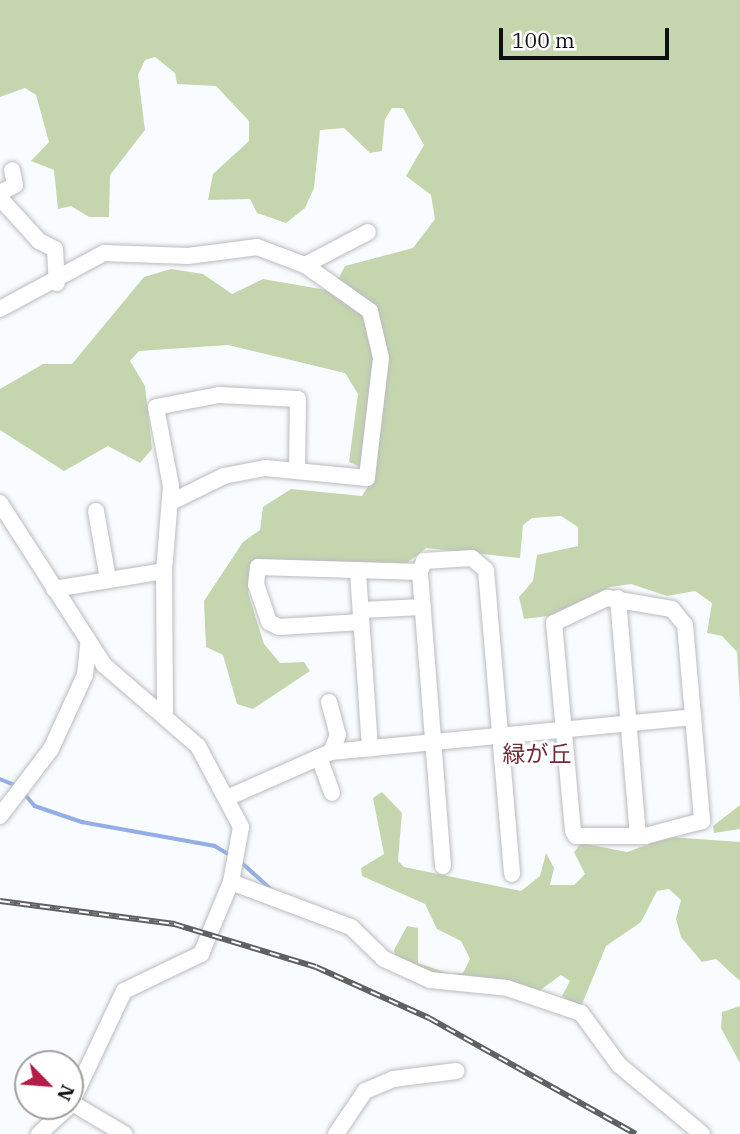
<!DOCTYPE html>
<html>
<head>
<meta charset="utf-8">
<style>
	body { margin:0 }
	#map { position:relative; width:740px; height:1134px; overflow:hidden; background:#f9fcff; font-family:"IBM Plex Serif","Noto Sans JP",serif }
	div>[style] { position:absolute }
	.green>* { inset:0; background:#c5d6af }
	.stream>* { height:3.5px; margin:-1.75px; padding:0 1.75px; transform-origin:1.75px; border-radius:1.75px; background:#93aee7 }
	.roads { filter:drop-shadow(0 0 2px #babcbf) drop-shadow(0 0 2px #babcbf) }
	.minor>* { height:16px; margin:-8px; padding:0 8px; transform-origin:8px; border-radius:8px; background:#fff }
	.rail>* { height:6px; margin-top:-3px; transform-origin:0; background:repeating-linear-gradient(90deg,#fff 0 10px,#5f6062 0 20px); box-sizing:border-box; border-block:2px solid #5f6062 }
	span { translate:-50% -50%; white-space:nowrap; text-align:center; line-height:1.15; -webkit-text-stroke:5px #fff; paint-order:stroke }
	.quarter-label { font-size:23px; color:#732c39 }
	.north { position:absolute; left:14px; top:1050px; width:70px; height:70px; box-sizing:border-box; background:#fff; border:2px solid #9f9f9f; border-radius:50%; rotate:115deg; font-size:19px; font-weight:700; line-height:28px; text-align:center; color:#0e0f10 }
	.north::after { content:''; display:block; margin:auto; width:24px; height:32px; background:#b11f48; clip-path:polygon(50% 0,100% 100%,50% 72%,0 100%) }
	.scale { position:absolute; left:499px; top:28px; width:170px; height:32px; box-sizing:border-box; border:4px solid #0e0f10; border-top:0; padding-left:9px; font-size:21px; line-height:24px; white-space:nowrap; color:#0e0f10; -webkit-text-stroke:5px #fff; paint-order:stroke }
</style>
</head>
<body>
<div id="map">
	<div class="green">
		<div style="clip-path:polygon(0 0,740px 0,740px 703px,737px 652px,722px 636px,707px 633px,712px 603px,695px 591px,667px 596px,631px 584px,610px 587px,549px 616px,524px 619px,519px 597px,533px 581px,537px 555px,578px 546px,578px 527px,561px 516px,532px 518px,523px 525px,520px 558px,426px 548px,407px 563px,253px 561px,248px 593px,264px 644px,280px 663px,304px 662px,310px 671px,253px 709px,237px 704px,223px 655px,206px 647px,204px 601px,243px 542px,260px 530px,263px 507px,291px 489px,362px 496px,376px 474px,349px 462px,358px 394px,345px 373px,228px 345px,139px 351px,130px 361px,145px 386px,152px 449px,140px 463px,108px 446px,64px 471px,0 430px,0 389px,43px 364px,72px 364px,144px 277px,171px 269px,203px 274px,232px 294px,263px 279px,332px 291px,345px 266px,413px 248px,435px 219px,431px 195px,406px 176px,424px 145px,403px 108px,392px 108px,385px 119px,382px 151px,370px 153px,344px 128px,320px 130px,314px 188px,305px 208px,286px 223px,257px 213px,250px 199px,208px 200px,213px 174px,249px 141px,249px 121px,216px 86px,177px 84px,175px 73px,155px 57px,145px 60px,138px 75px,145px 130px,110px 175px,109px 217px,89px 217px,71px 206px,58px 209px,54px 170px,31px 161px,49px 142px,36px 95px,25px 88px,0 97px)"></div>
		<div style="clip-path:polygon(382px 792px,402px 813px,398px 861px,404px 867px,521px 891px,540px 876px,546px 853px,554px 868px,550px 885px,574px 885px,585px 874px,574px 852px,581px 843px,627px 852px,669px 837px,740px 842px,740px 981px,716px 959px,702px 962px,681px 937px,676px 919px,681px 900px,669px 889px,657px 891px,641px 922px,606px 946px,580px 1009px,562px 996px,570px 981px,561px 975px,539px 991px,469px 985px,396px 960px,394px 950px,407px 926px,418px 928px,418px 963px,450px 974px,463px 973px,470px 959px,461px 941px,437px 929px,425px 904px,362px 876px,361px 868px,384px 854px,373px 798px)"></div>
		<div style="clip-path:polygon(740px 805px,740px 829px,714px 833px,713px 826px)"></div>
		<div style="clip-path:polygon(740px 1006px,740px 1063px,721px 1028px,722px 1012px)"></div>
	</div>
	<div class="stream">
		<div style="left:0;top:779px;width:16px;rotate:22deg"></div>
		<div style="left:24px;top:793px;width:17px;rotate:50deg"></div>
		<div style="left:35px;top:806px;width:50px;rotate:18.8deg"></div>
		<div style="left:82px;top:822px;width:135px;rotate:10.2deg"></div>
		<div style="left:215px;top:846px;width:17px;rotate:31deg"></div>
		<div style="left:239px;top:860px;width:43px;rotate:42.2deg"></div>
	</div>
	<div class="roads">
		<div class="minor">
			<div style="left:0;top:193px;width:17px;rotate:-28deg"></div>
			<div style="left:15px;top:185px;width:15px;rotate:-101deg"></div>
			<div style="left:0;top:198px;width:58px;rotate:47.8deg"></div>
			<div style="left:39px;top:241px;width:18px;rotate:27deg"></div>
			<div style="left:55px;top:249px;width:34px;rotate:87deg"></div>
			<div style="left:305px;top:265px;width:71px;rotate:-27.6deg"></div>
			<div style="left:0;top:309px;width:118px;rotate:-28.3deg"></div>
			<div style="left:104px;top:253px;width:84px;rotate:2deg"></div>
			<div style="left:188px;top:256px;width:70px;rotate:-7.4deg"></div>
			<div style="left:257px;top:247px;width:51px;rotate:20.6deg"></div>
			<div style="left:305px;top:265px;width:80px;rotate:35.3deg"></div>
			<div style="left:370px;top:311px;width:48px;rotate:76.8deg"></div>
			<div style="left:381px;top:358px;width:121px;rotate:96.7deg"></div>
			<div style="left:367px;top:478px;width:102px;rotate:-174.4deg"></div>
			<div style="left:265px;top:468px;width:42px;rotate:169deg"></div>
			<div style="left:224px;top:476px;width:59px;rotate:153.9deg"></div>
			<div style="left:0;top:503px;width:193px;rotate:57.3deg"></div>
			<div style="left:104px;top:665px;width:124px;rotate:40.8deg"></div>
			<div style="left:198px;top:746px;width:92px;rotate:62deg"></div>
			<div style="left:241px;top:827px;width:56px;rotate:100.3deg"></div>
			<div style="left:231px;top:882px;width:78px;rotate:112.6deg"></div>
			<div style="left:201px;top:954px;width:85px;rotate:154.3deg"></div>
			<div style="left:124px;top:991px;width:126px;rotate:115.3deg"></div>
			<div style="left:96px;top:511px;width:69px;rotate:80deg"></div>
			<div style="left:358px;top:572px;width:177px;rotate:86.1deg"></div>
			<div style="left:54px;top:589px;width:111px;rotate:-9.3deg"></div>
			<div style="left:607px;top:598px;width:66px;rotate:9.6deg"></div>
			<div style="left:672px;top:609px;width:21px;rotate:51deg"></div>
			<div style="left:685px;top:625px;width:197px;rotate:85deg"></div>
			<div style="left:702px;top:821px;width:59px;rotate:165.3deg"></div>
			<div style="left:645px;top:836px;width:69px;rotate:180deg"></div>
			<div style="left:576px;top:836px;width:6px;rotate:-121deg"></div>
			<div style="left:573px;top:831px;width:209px;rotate:-95.2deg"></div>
			<div style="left:554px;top:623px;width:59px;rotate:-25.3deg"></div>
			<div style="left:618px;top:598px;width:239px;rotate:85.2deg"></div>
			<div style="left:361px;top:610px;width:62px;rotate:-2.8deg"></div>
			<div style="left:361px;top:622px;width:82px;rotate:176.5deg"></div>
			<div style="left:279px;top:627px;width:11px;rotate:-153deg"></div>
			<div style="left:269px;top:622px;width:39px;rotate:-109deg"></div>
			<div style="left:256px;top:585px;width:18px;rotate:-84deg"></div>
			<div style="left:258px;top:567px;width:162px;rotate:1.8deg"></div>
			<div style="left:329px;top:702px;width:34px;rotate:75deg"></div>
			<div style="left:338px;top:735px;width:18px;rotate:112deg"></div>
			<div style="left:165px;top:712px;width:141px;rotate:-90.4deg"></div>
			<div style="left:164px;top:571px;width:85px;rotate:-85.3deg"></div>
			<div style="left:171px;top:486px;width:80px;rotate:-100.8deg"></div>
			<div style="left:156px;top:407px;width:64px;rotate:-10.8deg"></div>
			<div style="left:219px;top:395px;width:79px;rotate:2.9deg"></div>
			<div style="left:298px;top:399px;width:71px;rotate:90.8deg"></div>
			<div style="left:319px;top:757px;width:38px;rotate:70deg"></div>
			<div style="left:227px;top:798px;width:114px;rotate:-23.9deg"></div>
			<div style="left:331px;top:752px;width:364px;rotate:-5.5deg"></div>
			<div style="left:0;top:816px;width:84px;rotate:-52.7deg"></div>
			<div style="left:51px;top:749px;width:81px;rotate:-65.3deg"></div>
			<div style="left:85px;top:675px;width:31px;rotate:-84deg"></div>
			<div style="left:443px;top:866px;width:295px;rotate:-94.5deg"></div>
			<div style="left:420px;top:572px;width:12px;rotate:-70deg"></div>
			<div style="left:424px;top:561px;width:48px;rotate:-3.6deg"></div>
			<div style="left:472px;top:558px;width:18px;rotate:41deg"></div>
			<div style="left:486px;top:570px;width:305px;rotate:85.1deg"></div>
			<div style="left:231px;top:882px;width:128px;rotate:20.6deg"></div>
			<div style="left:351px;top:927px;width:46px;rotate:44.1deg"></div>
			<div style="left:384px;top:959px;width:51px;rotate:24.5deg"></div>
			<div style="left:430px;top:980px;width:77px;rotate:5.9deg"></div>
			<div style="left:507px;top:988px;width:78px;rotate:18.7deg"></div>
			<div style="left:581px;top:1013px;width:64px;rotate:53.8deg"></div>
			<div style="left:619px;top:1065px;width:108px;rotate:39.7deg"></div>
			<div style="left:72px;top:1103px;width:61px;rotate:30.8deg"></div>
			<div style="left:39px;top:1134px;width:41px;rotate:-43deg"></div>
			<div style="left:336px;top:1134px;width:52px;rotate:-56deg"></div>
			<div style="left:365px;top:1091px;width:30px;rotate:-23deg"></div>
			<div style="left:393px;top:1079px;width:64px;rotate:-7.2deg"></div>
		</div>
	</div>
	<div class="rail">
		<div style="left:0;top:901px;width:176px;rotate:7.5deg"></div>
		<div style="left:174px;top:924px;width:148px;rotate:16.8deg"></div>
		<div style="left:316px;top:967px;width:124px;rotate:24.3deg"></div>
		<div style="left:429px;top:1018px;width:237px;rotate:29.3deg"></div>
	</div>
	<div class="quarter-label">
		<span style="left:537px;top:753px">緑が丘</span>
	</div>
	<div class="north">N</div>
	<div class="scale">100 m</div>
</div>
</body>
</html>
